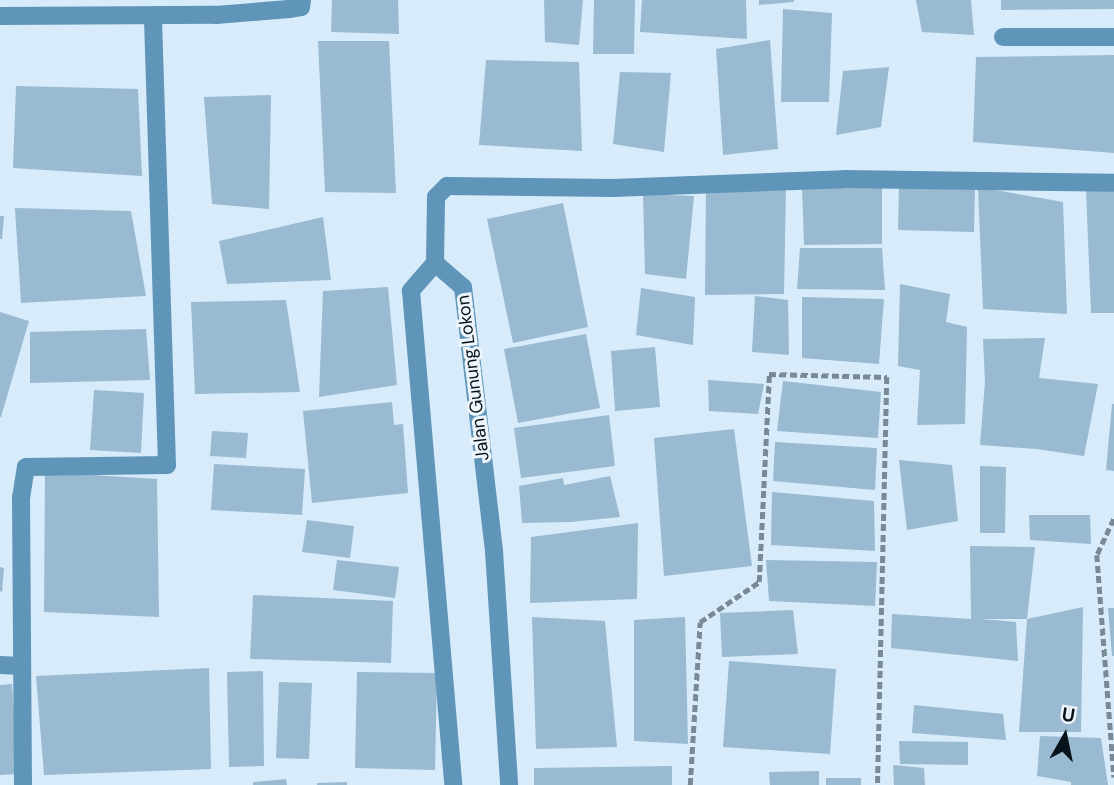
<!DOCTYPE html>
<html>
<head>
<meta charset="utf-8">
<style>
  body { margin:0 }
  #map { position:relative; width:1114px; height:785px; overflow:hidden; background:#d7ebfa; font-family:"DM Sans",sans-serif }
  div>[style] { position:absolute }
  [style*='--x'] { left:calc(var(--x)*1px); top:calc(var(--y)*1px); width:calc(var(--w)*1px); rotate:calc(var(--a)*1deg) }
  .building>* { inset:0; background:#99bad1 }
  .path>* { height:4.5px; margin-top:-2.25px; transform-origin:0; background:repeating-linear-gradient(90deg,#798a95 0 7px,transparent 0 10.5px) }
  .minor>* { height:18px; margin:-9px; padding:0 9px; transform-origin:9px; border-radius:9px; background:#5f95b8 }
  span { translate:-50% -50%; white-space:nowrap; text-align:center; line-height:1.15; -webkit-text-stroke:6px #eff6fb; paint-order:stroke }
  .street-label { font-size:18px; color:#08141c }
  .north { position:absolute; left:1030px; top:701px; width:70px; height:70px; -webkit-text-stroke:5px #eff6fb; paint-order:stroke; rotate:9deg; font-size:19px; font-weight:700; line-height:28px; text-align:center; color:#08141c }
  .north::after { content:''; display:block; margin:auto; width:24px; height:32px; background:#08141c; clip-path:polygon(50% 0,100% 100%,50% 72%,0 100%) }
</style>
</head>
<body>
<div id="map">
  <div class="building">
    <i style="clip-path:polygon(332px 0,398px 0,399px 34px,331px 32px)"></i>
    <i style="clip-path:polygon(544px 0,583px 0,579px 45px,545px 42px)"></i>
    <i style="clip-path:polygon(594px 0,635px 0,634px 54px,593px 54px)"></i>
    <i style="clip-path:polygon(642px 0,746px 0,747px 39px,640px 32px)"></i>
    <i style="clip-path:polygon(759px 0,794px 0,794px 2px,759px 5px)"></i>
    <i style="clip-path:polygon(916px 0,971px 0,974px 35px,922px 32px)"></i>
    <i style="clip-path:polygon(1001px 0,1114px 0,1114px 9px,1001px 10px)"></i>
    <i style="clip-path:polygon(783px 9px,832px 13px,829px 102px,781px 102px)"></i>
    <i style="clip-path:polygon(770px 40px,778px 149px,723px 155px,716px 49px)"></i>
    <i style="clip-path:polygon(318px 41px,389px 41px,396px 193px,325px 192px)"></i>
    <i style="clip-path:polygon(1114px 55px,1114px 153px,973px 142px,976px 57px)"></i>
    <i style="clip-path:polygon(486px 60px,579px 62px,582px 151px,479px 145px)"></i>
    <i style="clip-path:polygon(889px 67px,881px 127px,836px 135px,843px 71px)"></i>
    <i style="clip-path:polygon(620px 72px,671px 73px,664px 152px,613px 144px)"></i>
    <i style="clip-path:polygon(16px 86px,138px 89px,142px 176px,13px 168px)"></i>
    <i style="clip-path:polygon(271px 95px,269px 209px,212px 204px,204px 97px)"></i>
    <i style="clip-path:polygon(882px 180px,882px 244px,804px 245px,802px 188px)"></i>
    <i style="clip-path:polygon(899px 184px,975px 186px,974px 232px,898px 230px)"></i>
    <i style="clip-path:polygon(786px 187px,784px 294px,705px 295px,706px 191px)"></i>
    <i style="clip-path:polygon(978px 187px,1063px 202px,1067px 314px,983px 309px)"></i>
    <i style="clip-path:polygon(1114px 187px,1114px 313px,1091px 313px,1086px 190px)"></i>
    <i style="clip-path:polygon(643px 194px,694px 196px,686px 279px,645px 274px)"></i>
    <i style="clip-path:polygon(563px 203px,588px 327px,513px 343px,487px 219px)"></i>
    <i style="clip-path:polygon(15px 208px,131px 211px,146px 296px,21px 303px)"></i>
    <i style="clip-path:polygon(0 216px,4px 216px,2px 239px,0 239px)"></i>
    <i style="clip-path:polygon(323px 217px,331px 280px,227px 284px,219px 241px)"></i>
    <i style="clip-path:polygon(800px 248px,882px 248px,885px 290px,797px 289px)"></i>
    <i style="clip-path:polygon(900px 284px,950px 294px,946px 322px,967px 327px,965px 424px,917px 425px,920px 370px,898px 366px)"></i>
    <i style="clip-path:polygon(388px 287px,397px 385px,319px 397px,323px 291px)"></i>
    <i style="clip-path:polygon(641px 288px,695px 297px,693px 345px,636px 335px)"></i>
    <i style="clip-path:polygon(755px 296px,788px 300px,789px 355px,752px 352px)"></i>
    <i style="clip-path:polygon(802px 297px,884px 299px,879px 364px,802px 358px)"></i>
    <i style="clip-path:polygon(286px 300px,300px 392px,195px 394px,191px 302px)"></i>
    <i style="clip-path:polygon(0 312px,29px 321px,1px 417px,0 417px)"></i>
    <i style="clip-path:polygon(146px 329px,150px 380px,30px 383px,30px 332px)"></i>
    <i style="clip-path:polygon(586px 334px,600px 408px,518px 423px,504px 349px)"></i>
    <i style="clip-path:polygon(1045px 338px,1039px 378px,1098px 384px,1084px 456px,1036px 449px,980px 445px,985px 382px,983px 339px)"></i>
    <i style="clip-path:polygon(655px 347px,660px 407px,615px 411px,611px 351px)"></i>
    <i style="clip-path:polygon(708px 380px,764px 384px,758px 414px,709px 411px)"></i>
    <i style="clip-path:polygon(783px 381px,881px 392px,878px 438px,777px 431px)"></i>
    <i style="clip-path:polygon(94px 390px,144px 393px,141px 453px,90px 450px)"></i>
    <i style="clip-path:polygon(392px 402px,394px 425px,403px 424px,408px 493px,312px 503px,303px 411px)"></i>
    <i style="clip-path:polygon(1112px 404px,1114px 404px,1114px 471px,1106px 470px)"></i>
    <i style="clip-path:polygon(609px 415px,615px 466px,521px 478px,514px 428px)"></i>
    <i style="clip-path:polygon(734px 429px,752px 566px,664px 576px,654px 438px)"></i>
    <i style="clip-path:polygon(212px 431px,248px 433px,246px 458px,210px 456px)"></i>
    <i style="clip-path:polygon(775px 442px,877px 448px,875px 490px,773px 481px)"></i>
    <i style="clip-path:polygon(899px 460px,952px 465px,958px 521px,907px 530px)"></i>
    <i style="clip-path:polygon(214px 464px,305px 469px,302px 515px,211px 510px)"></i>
    <i style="clip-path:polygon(980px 466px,1006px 467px,1005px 533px,980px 533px)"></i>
    <i style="clip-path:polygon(45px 472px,157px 479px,159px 617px,44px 612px)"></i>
    <i style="clip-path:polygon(610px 476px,620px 517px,571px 522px,522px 523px,519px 486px,563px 478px,564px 485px)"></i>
    <i style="clip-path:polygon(772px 492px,874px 501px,875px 551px,771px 545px)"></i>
    <i style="clip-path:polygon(1029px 515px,1090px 515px,1091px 544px,1030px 540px)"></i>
    <i style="clip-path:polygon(307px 520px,354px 526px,350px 558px,302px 552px)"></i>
    <i style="clip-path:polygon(638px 523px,637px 599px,530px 603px,531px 537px)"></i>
    <i style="clip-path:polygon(970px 546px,1035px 547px,1027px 619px,981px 619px,1016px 622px,1018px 661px,891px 648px,892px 614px,971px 619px)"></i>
    <i style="clip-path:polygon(337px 560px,399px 567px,395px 598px,333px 590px)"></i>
    <i style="clip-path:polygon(766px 560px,877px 562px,875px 606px,769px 601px)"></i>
    <i style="clip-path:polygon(0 567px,4px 568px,2px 592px,0 591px)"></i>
    <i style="clip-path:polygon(253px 595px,393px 601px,391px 663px,250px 659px)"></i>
    <i style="clip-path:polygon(1083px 607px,1081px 732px,1019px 732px,1027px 619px)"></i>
    <i style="clip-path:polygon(1108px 608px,1114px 608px,1114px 656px,1112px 656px)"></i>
    <i style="clip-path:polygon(793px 610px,798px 654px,722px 657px,720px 613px)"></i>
    <i style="clip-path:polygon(532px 617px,605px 621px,617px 747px,536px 749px)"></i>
    <i style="clip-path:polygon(685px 617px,688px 744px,634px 741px,634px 620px)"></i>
    <i style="clip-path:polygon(729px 661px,836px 669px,830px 754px,723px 747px)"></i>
    <i style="clip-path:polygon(209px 668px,211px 769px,44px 775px,36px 676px)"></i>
    <i style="clip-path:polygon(263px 671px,264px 766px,229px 767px,227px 672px)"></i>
    <i style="clip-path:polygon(357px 672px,437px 673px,435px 770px,355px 768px)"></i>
    <i style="clip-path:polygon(279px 682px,312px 683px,309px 759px,276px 758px)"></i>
    <i style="clip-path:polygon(12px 684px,18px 774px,0 775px,0 685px)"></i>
    <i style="clip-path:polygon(914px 705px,1003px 714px,1006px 740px,912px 733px)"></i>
    <i style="clip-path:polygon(1040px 736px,1101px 738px,1108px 785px,1071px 785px,1071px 782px,1037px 776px)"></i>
    <i style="clip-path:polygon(899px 741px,968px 742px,968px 765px,900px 764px)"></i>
    <i style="clip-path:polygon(893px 765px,924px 768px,925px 785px,894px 785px)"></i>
    <i style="clip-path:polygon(672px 766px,672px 785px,534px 785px,534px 768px)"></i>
    <i style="clip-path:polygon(819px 771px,819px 785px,770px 785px,769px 772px)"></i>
    <i style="clip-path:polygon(826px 778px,861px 778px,861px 785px,826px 785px)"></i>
    <i style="clip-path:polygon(286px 779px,287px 785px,253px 785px,253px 782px)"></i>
    <i style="clip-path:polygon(347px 782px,347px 785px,317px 785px,317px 783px)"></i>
  </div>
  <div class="path">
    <i style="--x:1114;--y:519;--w:40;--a:115"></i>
    <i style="--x:1097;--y:555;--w:223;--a:85.6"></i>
    <i style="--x:690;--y:785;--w:163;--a:-86.5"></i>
    <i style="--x:700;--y:622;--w:71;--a:-34.1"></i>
    <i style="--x:759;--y:582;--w:208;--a:-87.2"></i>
    <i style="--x:769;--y:374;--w:118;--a:1.5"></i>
    <i style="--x:887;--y:377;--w:408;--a:91.3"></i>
  </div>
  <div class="minor">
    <i style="--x:0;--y:16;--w:216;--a:-0.3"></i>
    <i style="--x:216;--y:15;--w:73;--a:-4.7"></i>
    <i style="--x:289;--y:9;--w:12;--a:-9"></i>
    <i style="--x:301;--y:7;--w:7;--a:-82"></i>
    <i style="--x:1003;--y:37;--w:111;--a:0"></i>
    <i style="--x:435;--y:263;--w:66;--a:-89.1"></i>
    <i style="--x:436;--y:197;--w:16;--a:-45"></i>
    <i style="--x:447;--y:186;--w:166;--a:0.7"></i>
    <i style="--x:613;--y:188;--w:231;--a:-2.2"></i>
    <i style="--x:844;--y:179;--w:270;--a:0.8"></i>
    <i style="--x:435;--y:263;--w:37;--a:41"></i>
    <i style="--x:463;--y:287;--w:266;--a:83.3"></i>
    <i style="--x:494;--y:551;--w:234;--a:86.3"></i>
    <i style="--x:435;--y:263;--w:37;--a:131"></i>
    <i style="--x:411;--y:291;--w:496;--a:85.1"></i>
    <i style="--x:0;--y:665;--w:21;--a:3"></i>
    <i style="--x:23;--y:785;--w:287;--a:-90.4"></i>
    <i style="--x:21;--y:498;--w:31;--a:-81"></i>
    <i style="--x:26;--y:467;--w:141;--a:-0.8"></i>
    <i style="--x:167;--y:465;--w:448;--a:-91.8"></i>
  </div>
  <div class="street-label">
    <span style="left:473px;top:378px;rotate:-97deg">Jalan Gunung Lokon</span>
  </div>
  <div class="north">U</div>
</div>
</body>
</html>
